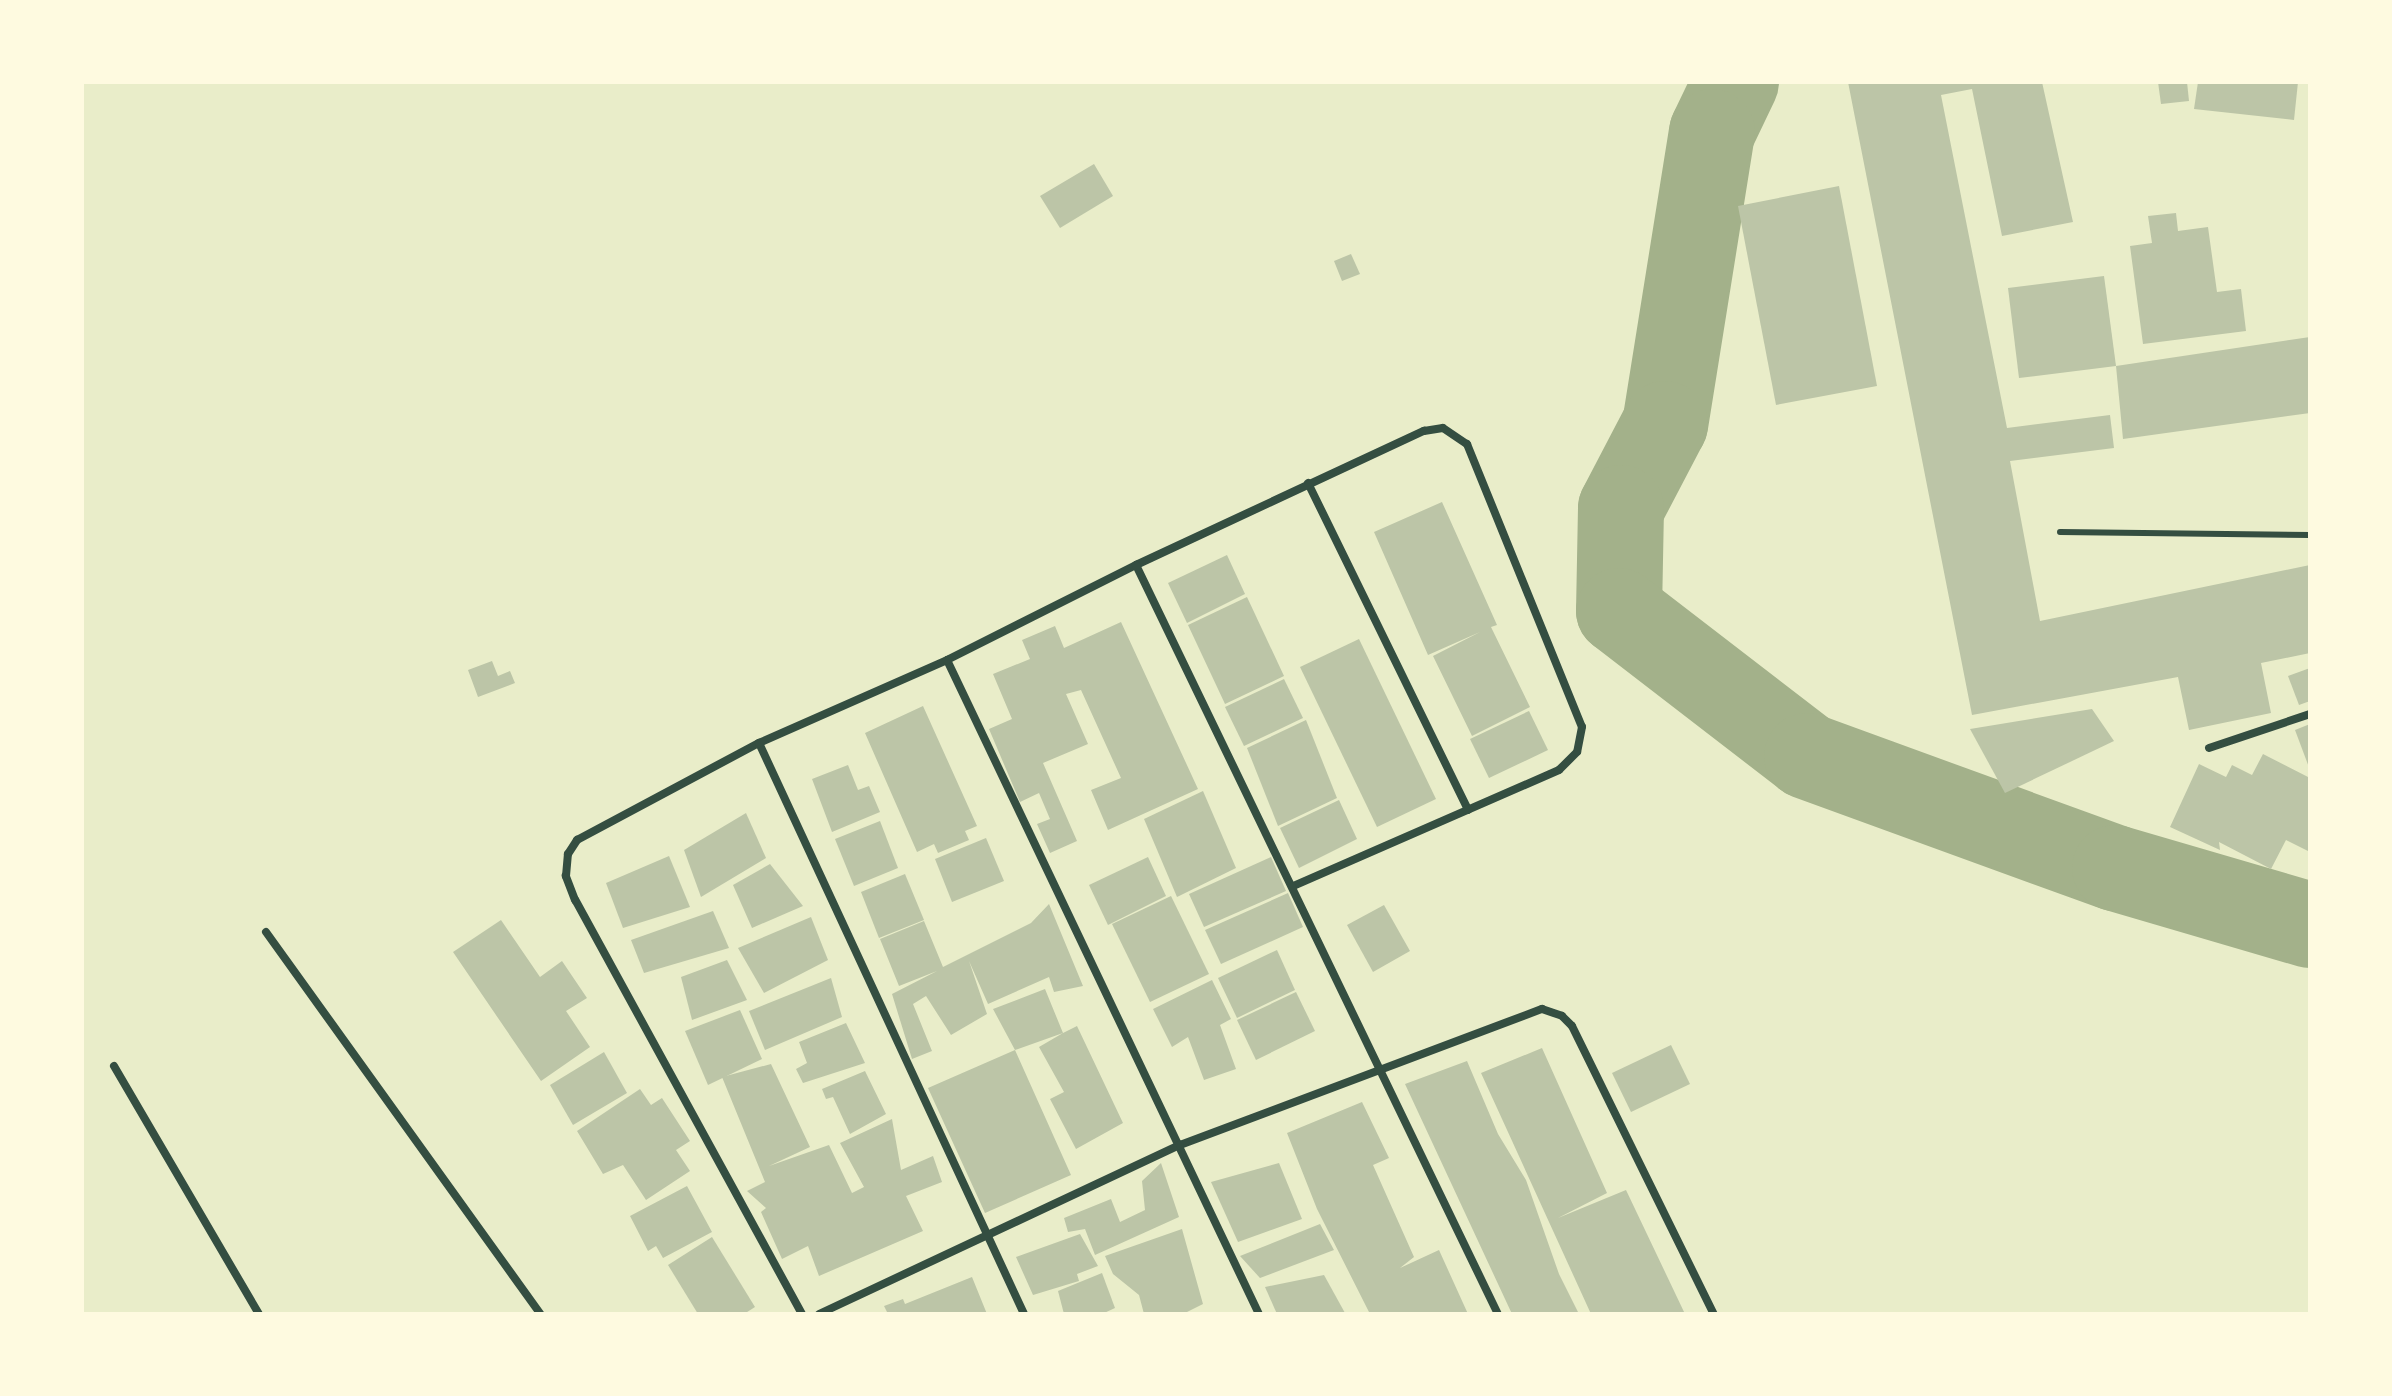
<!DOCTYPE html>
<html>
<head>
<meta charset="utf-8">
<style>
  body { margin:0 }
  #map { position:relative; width:2392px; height:1396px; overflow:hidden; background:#e9edc9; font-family:Merriweather,serif }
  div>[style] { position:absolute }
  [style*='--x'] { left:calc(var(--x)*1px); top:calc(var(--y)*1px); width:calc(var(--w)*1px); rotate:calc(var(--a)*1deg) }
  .river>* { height:86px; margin:-43px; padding:0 43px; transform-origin:43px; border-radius:43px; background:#a3b18a }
  .building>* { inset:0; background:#bcc5a7 }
  .service>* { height:6px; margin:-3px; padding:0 3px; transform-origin:3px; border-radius:3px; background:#344e41 }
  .minor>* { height:8px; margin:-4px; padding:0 4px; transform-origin:4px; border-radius:4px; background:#344e41 }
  span { translate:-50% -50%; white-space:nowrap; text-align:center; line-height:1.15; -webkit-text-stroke:7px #fefae0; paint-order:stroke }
  .frame { position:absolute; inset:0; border:84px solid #fefae0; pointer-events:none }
</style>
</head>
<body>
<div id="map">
  <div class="river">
    <i style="--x:1736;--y:82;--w:55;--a:115.6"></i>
    <i style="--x:1712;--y:132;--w:296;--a:99.1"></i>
    <i style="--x:1665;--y:424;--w:95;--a:117.6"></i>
    <i style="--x:1621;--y:508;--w:103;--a:91.1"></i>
    <i style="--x:1619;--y:611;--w:237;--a:37.6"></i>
    <i style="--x:1807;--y:756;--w:328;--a:20"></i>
    <i style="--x:2115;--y:868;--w:203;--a:16.3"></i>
  </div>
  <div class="building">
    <i style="clip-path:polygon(1848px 82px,2042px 82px,2073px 222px,2002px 236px,1972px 89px,1941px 95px,2007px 428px,2110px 415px,2114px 448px,2010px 461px,2040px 621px,2310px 565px,2310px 653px,2261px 663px,2271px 713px,2189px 730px,2178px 677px,1972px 715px)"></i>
    <i style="clip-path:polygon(2158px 82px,2187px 82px,2189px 101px,2161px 104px)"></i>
    <i style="clip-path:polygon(2198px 82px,2298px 82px,2294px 120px,2194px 109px)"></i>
    <i style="clip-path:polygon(1094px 164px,1113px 196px,1060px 228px,1040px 196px)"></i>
    <i style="clip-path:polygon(1839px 186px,1877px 386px,1776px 405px,1738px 206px)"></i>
    <i style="clip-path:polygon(2176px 213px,2178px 231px,2208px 227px,2217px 292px,2241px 289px,2246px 331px,2143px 344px,2130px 246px,2152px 243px,2148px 216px)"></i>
    <i style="clip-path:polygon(1351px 254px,1360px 274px,1342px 281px,1334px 261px)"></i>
    <i style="clip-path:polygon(2104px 276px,2116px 366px,2019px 378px,2008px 288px)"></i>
    <i style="clip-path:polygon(2310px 337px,2310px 413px,2123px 439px,2116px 366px)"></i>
    <i style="clip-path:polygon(1442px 502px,1497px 625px,1491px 627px,1530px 707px,1472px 736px,1433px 656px,1480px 632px,1428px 655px,1374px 532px)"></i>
    <i style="clip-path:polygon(1227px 555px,1245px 594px,1187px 623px,1168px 583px)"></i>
    <i style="clip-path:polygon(1247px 597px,1284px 676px,1225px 704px,1188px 625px)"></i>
    <i style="clip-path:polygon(1121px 622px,1198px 789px,1108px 830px,1091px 790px,1121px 778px,1081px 690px,1066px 694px,1088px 744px,1043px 763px,1077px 841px,1050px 853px,1037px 824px,1050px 819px,1039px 793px,1020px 802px,989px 729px,1012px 719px,993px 674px,1030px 659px,1022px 640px,1055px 626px,1064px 648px)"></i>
    <i style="clip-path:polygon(1359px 639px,1436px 799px,1377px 827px,1300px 667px)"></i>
    <i style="clip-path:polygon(492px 661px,498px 676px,510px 671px,515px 683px,478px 697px,468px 670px)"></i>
    <i style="clip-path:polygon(2310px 668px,2310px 701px,2299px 705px,2288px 676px)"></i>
    <i style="clip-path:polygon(1284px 679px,1303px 718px,1244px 746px,1225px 707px)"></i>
    <i style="clip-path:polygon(923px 706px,977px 826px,965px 831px,969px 840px,938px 853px,934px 844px,917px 852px,865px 733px)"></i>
    <i style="clip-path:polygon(2092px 709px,2114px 741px,2005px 793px,1970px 729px)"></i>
    <i style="clip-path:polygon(1529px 711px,1548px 750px,1489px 778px,1470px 739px)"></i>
    <i style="clip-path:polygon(1306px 720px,1337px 798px,1278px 826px,1247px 748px)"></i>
    <i style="clip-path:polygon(2310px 724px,2310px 770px,2295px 730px)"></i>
    <i style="clip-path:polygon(2263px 754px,2310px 778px,2310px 852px,2286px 840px,2271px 869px,2219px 842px,2220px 850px,2170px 827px,2199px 764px,2226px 777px,2232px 765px,2252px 775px)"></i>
    <i style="clip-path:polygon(848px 765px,858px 790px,869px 786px,880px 812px,832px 832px,812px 779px)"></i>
    <i style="clip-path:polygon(1203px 791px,1236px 868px,1177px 897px,1144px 819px)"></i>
    <i style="clip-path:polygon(1339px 800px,1357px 839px,1299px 868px,1280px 828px)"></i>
    <i style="clip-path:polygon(746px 813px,766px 858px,701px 897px,684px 850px)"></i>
    <i style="clip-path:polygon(880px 821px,898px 868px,854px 886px,835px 839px)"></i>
    <i style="clip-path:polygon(986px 838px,1004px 881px,952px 902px,935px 859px)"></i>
    <i style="clip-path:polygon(669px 856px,690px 907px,623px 928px,606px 883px)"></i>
    <i style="clip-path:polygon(1148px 857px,1166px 896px,1108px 925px,1089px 885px)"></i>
    <i style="clip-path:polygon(1271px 857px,1286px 891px,1204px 927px,1189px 894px)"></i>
    <i style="clip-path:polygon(770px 864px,803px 906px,752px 928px,733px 885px)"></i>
    <i style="clip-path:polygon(905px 874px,924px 920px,879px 938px,861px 892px)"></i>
    <i style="clip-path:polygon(1288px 893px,1303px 927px,1221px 964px,1205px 930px)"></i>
    <i style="clip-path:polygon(1171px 896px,1209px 974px,1150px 1002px,1112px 924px)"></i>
    <i style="clip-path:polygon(1049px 904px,1083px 986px,1054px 992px,1049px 977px,988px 1004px,969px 961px,987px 1014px,951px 1035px,926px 996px,913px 1004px,932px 1051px,912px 1059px,892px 994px,937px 971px,899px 986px,880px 939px,924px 921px,943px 967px,1031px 923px)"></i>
    <i style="clip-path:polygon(1384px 905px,1410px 951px,1373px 972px,1347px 925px)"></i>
    <i style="clip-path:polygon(713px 911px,729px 948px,644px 973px,631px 940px)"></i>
    <i style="clip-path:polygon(811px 917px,828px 960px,764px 993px,738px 948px)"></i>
    <i style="clip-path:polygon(501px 920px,540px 977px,562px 961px,587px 998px,566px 1011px,590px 1047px,541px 1081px,453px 952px)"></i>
    <i style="clip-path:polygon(1277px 950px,1295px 990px,1237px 1018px,1218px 978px)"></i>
    <i style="clip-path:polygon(727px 960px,747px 1000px,692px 1020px,681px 977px)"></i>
    <i style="clip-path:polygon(831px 978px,842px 1017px,765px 1050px,749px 1011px)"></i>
    <i style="clip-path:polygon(1212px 980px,1231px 1019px,1220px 1025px,1236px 1069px,1204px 1080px,1188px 1037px,1172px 1047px,1153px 1009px)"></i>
    <i style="clip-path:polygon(1045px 989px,1063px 1033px,1077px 1026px,1123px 1123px,1076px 1149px,1050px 1099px,1064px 1092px,1039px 1047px,1063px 1033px,1015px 1050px,1071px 1175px,985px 1213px,928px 1088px,1015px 1050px,993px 1009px)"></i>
    <i style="clip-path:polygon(1296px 992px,1315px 1031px,1256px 1060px,1237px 1020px)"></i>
    <i style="clip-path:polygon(740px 1010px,762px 1059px,708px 1085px,685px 1031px)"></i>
    <i style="clip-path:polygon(846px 1023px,865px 1063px,803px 1083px,796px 1069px,807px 1063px,799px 1042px)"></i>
    <i style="clip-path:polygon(1671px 1045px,1690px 1084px,1631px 1112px,1612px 1073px)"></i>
    <i style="clip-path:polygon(1542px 1048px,1607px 1193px,1558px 1218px,1626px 1190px,1685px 1314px,1591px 1314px,1481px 1073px)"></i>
    <i style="clip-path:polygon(604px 1052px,627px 1093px,573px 1125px,550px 1085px)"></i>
    <i style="clip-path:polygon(1467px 1061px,1498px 1134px,1526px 1180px,1559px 1274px,1579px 1314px,1512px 1314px,1405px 1084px)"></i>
    <i style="clip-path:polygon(771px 1064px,810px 1147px,769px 1166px,829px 1145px,852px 1193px,864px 1187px,840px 1143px,892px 1119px,901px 1170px,933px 1156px,942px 1182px,906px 1196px,923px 1231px,819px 1276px,808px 1246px,782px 1259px,761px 1212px,766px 1208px,747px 1191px,765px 1182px,722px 1077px)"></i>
    <i style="clip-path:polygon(865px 1071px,886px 1114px,850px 1134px,833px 1097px,826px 1099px,822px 1089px)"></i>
    <i style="clip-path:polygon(640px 1089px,651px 1105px,662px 1098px,690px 1141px,676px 1150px,690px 1171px,646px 1200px,623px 1165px,603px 1174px,577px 1131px)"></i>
    <i style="clip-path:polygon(1362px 1102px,1389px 1158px,1373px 1165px,1414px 1257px,1400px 1268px,1439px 1250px,1468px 1314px,1370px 1314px,1317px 1209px,1287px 1133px)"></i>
    <i style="clip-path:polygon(1161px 1163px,1179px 1217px,1095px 1255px,1085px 1229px,1068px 1232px,1064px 1218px,1111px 1199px,1120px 1222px,1145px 1210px,1142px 1181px)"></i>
    <i style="clip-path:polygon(1279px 1163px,1302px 1219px,1238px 1242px,1211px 1182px)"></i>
    <i style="clip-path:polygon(687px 1186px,712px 1232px,663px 1258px,656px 1246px,648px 1251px,630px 1216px)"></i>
    <i style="clip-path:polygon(1320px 1224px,1334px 1250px,1260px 1278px,1240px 1256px)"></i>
    <i style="clip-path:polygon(1182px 1229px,1203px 1304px,1183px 1314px,1144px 1314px,1139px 1295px,1113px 1274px,1105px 1256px)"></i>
    <i style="clip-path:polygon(1080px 1234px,1098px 1266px,1077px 1274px,1079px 1281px,1033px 1295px,1016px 1257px)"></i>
    <i style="clip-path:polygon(712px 1237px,755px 1307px,744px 1314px,698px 1314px,668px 1265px)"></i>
    <i style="clip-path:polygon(1102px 1273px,1115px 1308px,1102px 1314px,1064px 1314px,1058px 1291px)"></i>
    <i style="clip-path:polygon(1324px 1275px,1345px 1313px,1277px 1314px,1265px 1287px)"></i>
    <i style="clip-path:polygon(972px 1277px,987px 1314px,888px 1314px,884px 1306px,903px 1299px,905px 1304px)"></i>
  </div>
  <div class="service">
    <i style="--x:2060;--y:532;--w:250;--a:0.7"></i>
  </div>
  <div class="minor">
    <i style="--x:1308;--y:483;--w:364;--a:63.9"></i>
    <i style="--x:1136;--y:565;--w:318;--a:-25"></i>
    <i style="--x:1424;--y:431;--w:19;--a:-9"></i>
    <i style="--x:1443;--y:428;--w:29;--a:34"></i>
    <i style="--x:1467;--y:444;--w:305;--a:67.9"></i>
    <i style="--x:1582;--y:727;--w:25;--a:101"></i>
    <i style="--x:1577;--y:752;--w:25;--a:135"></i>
    <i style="--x:1559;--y:770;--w:289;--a:156.4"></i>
    <i style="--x:947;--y:660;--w:725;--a:64.5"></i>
    <i style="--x:759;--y:743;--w:629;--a:65.1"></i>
    <i style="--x:2209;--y:748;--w:107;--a:-18.6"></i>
    <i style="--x:266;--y:932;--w:471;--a:54.3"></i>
    <i style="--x:114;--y:1066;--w:287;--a:59.7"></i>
    <i style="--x:802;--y:1314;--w:472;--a:-118.7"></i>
    <i style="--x:575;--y:900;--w:26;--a:-111"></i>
    <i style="--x:566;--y:876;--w:22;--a:-85"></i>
    <i style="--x:568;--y:854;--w:17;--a:-57"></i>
    <i style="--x:577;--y:840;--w:206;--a:-28.1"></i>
    <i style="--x:759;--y:743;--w:206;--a:-23.8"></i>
    <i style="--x:947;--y:660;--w:212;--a:-26.7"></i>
    <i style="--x:1136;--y:565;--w:832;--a:64.21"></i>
    <i style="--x:819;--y:1314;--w:399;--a:-25.1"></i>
    <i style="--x:1180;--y:1145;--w:387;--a:-20.6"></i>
    <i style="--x:1542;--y:1009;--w:21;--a:19"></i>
    <i style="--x:1562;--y:1016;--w:14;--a:45"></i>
    <i style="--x:1572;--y:1026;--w:321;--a:63.8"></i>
  </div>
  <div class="frame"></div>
</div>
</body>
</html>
